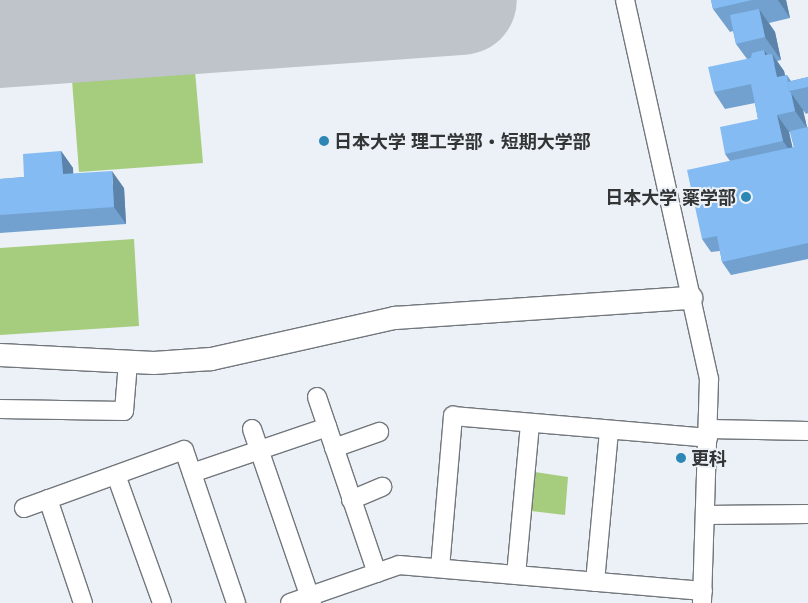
<!DOCTYPE html>
<html>
<head>
<meta charset="utf-8">
<style>
  body { margin:0 }
  #map { position:relative; width:808px; height:603px; overflow:hidden; background:#ebf1f7; font-family:"PT Serif","Noto Sans JP",serif }
  div>[style] { position:absolute }
  [style*='--x'] { left:calc(var(--x)*1px); top:calc(var(--y)*1px); width:calc(var(--w)*1px); rotate:calc(var(--a)*1deg) }
  .green>* { inset:0; background:#a6cc7d }
  .runway>* { height:110px; margin:-55px; padding:0 55px; transform-origin:55px; border-radius:55px; background:#bfc4ca }
  .roads { filter:drop-shadow(1px 0 #72777c) drop-shadow(-1px 0 #72777c) drop-shadow(0 1px #72777c) drop-shadow(0 -1px #72777c) }
  .minor>* { height:18px; margin:-9px; padding:0 9px; transform-origin:9px; border-radius:9px; background:#fff }
  .tertiary>* { height:22px; margin:-11px; padding:0 11px; transform-origin:11px; border-radius:11px; background:#fff }
  .wall>* { inset:0; background:#72a1d0 }
  .shaded-wall>* { inset:0; background:#5c83a9 }
  .building>* { inset:0; background:#84bbf2 }
  .dots>* { width:14px; height:14px; translate:-50% -50%; box-sizing:border-box; border:2px solid #ebf1f7; border-radius:50% }
  span { translate:-50% -50%; white-space:nowrap; text-align:center; line-height:1.15; -webkit-text-stroke:4px #ebf1f7; paint-order:stroke }
  .poi-label { font-size:18px; color:#323436; font-weight:700 }
  .left { translate:0 -50%; text-align:left }
  .right { translate:-100% -50%; text-align:right }
</style>
</head>
<body>
<div id="map">
  <div class="green">
    <i style="clip-path:polygon(195px 71px,203px 163px,79px 172px,72px 80px)"></i>
    <i style="clip-path:polygon(134px 239px,139px 326px,0 335px,0 248px)"></i>
    <i style="clip-path:polygon(535px 472px,568px 477px,565px 515px,531px 511px)"></i>
  </div>
  <div class="runway">
    <i style="--x:0;--y:33;--w:463;--a:-4.1"></i>
  </div>
  <div class="roads">
    <div class="minor">
      <i style="--x:625;--y:0;--w:388;--a:77.5"></i>
      <i style="--x:709;--y:379;--w:224;--a:91.8"></i>
      <i style="--x:317;--y:397;--w:186;--a:71.2"></i>
      <i style="--x:0;--y:409;--w:124;--a:0.9"></i>
      <i style="--x:124;--y:411;--w:49;--a:-85.3"></i>
      <i style="--x:252;--y:429;--w:184;--a:71"></i>
      <i style="--x:708;--y:429;--w:100;--a:1.1"></i>
      <i style="--x:334;--y:448;--w:48;--a:-19.6"></i>
      <i style="--x:192;--y:473;--w:143;--a:-18.8"></i>
      <i style="--x:116;--y:475;--w:136;--a:70.2"></i>
      <i style="--x:48;--y:499;--w:110;--a:71.4"></i>
      <i style="--x:351;--y:500;--w:34;--a:-23"></i>
      <i style="--x:24;--y:508;--w:170;--a:-19.9"></i>
      <i style="--x:184;--y:450;--w:162;--a:71.2"></i>
      <i style="--x:705;--y:515;--w:103;--a:-0.6"></i>
      <i style="--x:440;--y:568;--w:153;--a:-85.1"></i>
      <i style="--x:453;--y:416;--w:256;--a:4.9"></i>
      <i style="--x:516;--y:575;--w:152;--a:-84.7"></i>
      <i style="--x:595;--y:582;--w:152;--a:-84.7"></i>
      <i style="--x:290;--y:603;--w:115;--a:-19.2"></i>
      <i style="--x:399;--y:565;--w:305;--a:4.9"></i>
    </div>
    <div class="tertiary">
      <i style="--x:0;--y:355;--w:154;--a:3"></i>
      <i style="--x:154;--y:363;--w:57;--a:-4"></i>
      <i style="--x:211;--y:359;--w:189;--a:-12.6"></i>
      <i style="--x:395;--y:318;--w:297;--a:-3.9"></i>
    </div>
  </div>
  <div class="wall">
    <i style="clip-path:polygon(evenodd,711px 0,786px 0,790px 18px,769px 23px,775px 32px,781px 60px,777px 61px,784px 71px,785px 75px,787px 75px,791px 81px,808px 77px,808px 113px,806px 114px,803px 110px,807px 127px,808px 127px,808px 259px,731px 275px,722px 262px,720px 251px,711px 252px,702px 239px,730px 161px,725px 154px,758px 119px,755px 103px,725px 109px,714px 92px,747px 59px,736px 44px,733px 31px,730px 32px,713px 9px,711px 0,789px 132px,790px 132px,794px 147px,792px 148px,789px 132px)"></i>
    <i style="clip-path:polygon(61px 151px,73px 168px,73px 174px,124px 188px,126px 224px,0 233px,0 179px,24px 177px)"></i>
  </div>
  <div class="shaded-wall">
    <i style="clip-path:polygon(778px 0,786px 0,790px 18px)"></i>
    <i style="clip-path:polygon(759px 9px,775px 32px,781px 60px,765px 37px)"></i>
    <i style="clip-path:polygon(764px 50px,775px 65px,772px 54px,784px 71px,789px 94px,777px 77px,765px 55px)"></i>
    <i style="clip-path:polygon(791px 93px,803px 110px,807px 128px,795px 111px)"></i>
    <i style="clip-path:polygon(777px 115px,789px 132px,795px 158px,783px 141px)"></i>
    <i style="clip-path:polygon(61px 151px,73px 168px,74px 191px,63px 174px)"></i>
    <i style="clip-path:polygon(112px 171px,124px 188px,126px 224px,114px 207px)"></i>
  </div>
  <div class="building">
    <i style="clip-path:polygon(711px 0,752px 0,713px 9px)"></i>
    <i style="clip-path:polygon(759px 9px,765px 37px,736px 44px,730px 15px)"></i>
    <i style="clip-path:polygon(764px 50px,765px 55px,772px 54px,777px 77px,787px 75px,789px 91px,791px 93px,795px 111px,777px 115px,783px 141px,725px 154px,720px 127px,758px 119px,751px 84px,714px 92px,708px 67px,751px 58px,752px 53px)"></i>
    <i style="clip-path:polygon(808px 77px,808px 87px,789px 91px,788px 82px)"></i>
    <i style="clip-path:polygon(808px 127px,808px 243px,722px 262px,717px 236px,702px 239px,687px 170px,794px 147px,790px 131px)"></i>
    <i style="clip-path:polygon(61px 151px,63px 174px,112px 171px,114px 207px,0 215px,0 179px,24px 177px,23px 154px)"></i>
  </div>
  <div class="dots">
    <i style="left:324px;top:141px;background:#2c87b4"></i>
    <i style="left:746px;top:197px;background:#2c87b4"></i>
    <i style="left:681px;top:458px;background:#2c87b4"></i>
  </div>
  <div class="poi-label">
    <span class="left" style="left:334px;top:141px">日本大学 理工学部・短期大学部</span>
    <span class="right" style="left:736px;top:197px">日本大学 薬学部</span>
    <span class="left" style="left:691px;top:458px">更科</span>
  </div>
</div>
</body>
</html>
